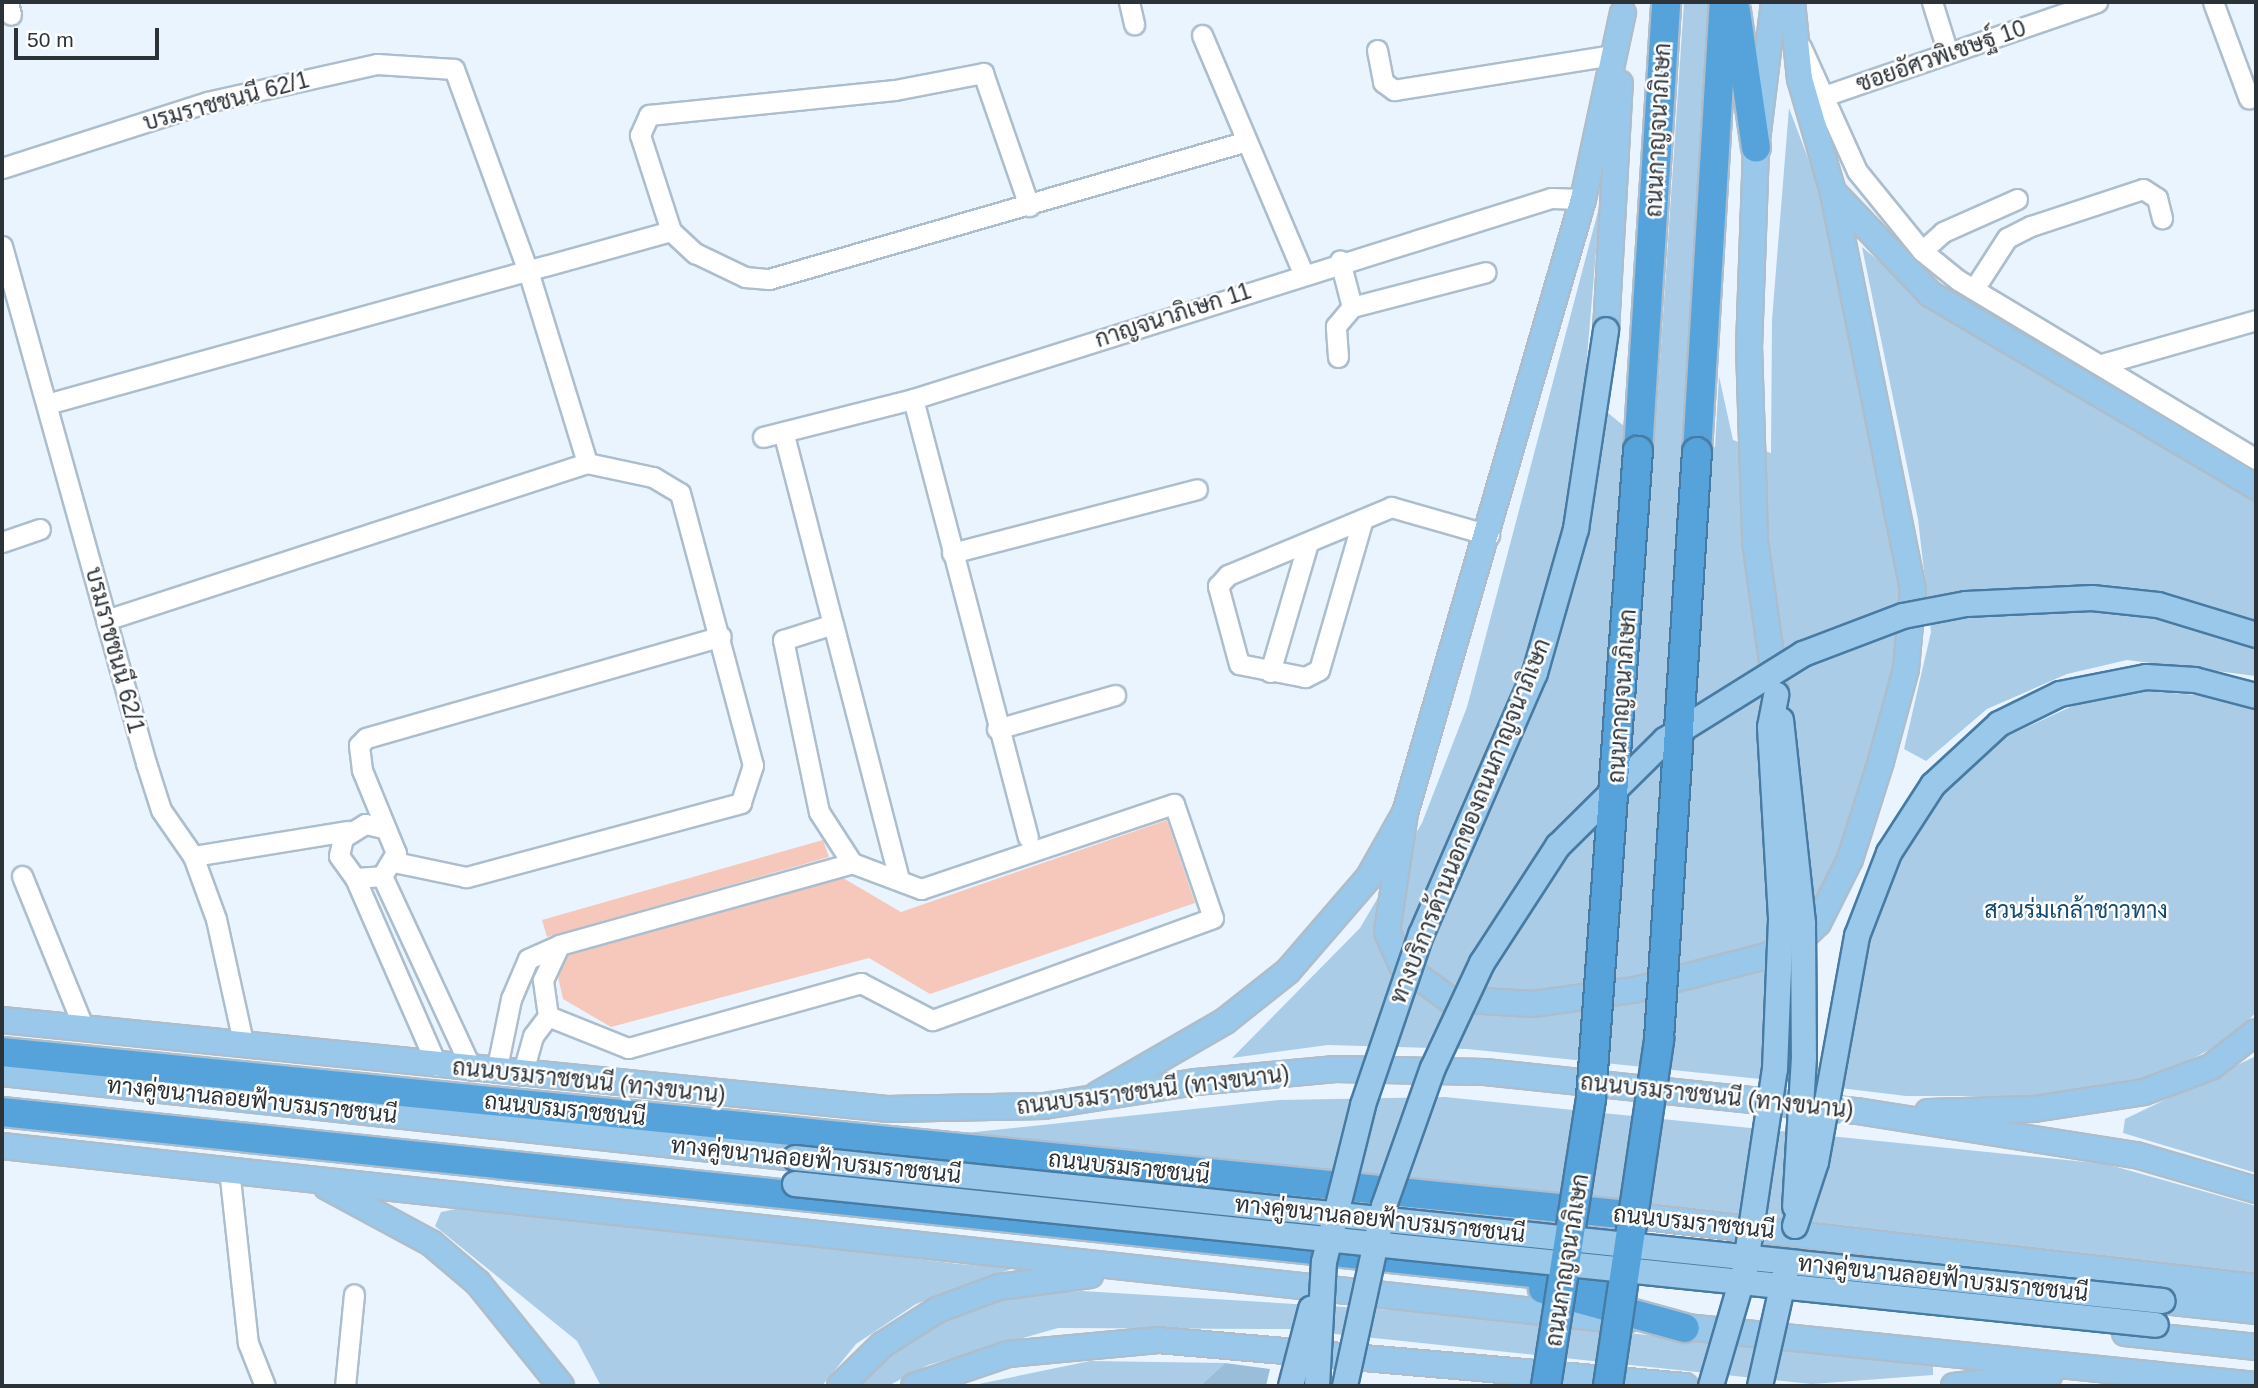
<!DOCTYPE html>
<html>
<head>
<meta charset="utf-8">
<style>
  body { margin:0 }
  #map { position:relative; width:2258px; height:1388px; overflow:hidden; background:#e9f4fe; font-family:Helvetica,Sarabun,sans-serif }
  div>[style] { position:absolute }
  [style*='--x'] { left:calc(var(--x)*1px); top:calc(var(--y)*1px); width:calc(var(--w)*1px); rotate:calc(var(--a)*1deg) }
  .green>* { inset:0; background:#abcce6 }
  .forest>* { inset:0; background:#9abeda }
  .building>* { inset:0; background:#f6c8bc }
  .roads { filter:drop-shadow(2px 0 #acbecd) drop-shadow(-2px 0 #acbecd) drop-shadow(0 2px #acbecd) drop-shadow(0 -2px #acbecd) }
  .minor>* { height:19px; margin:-9.5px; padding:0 9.5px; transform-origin:9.5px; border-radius:9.5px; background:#fff }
  .major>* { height:24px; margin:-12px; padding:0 12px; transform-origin:12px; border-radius:12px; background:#9ac8ea }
  .highway>* { height:28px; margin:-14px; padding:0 14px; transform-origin:14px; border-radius:14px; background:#56a3dc }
  .bridges { filter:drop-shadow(2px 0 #477ba3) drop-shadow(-2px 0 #477ba3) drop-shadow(0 2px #477ba3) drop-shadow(0 -2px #477ba3) }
  .major-bridge>* { height:24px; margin:-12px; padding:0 12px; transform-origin:12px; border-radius:12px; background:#9ac8ea }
  .highway-bridge>* { height:28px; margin:-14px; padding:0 14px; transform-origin:14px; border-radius:14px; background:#56a3dc }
  span { translate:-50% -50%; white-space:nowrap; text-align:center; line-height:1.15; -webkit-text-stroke:5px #fff; paint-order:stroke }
  .street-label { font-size:23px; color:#2b3238 }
  .park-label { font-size:23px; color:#114b71 }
  .frame { position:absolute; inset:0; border:4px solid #2b3238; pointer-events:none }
  .scale { position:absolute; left:14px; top:28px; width:145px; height:32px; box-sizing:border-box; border:4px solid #2b3238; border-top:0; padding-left:9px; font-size:21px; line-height:24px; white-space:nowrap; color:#2b3238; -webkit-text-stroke:5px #fff; paint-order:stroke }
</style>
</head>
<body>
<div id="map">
  <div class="green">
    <i style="clip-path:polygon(1684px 2px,1713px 2px,1684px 450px,1715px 447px,1719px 376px,1733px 440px,1771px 453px,1772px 320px,1789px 108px,1823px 198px,1906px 584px,1906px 637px,1826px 891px,1789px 1082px,1467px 1049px,1328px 1045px,1232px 1058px,1360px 928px,1422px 823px,1467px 707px,1600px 204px,1584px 393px,1654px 451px)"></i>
    <i style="clip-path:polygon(1862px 247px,1904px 282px,2256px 501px,2256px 676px,2127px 660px,2067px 674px,1987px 709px,1926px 761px,1904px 749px,1931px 632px,1918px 519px)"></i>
    <i style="clip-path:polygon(2145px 691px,2211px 696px,2256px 709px,2256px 1012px,2235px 1036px,2166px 1073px,2119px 1086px,2031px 1096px,1906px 1096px,1815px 1085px,1888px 870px,1941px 790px,1986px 746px,2098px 694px)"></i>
    <i style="clip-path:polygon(2256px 1056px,2256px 1173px,2123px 1133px,2125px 1119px)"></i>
    <i style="clip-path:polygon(1445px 1097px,2106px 1164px,2256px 1206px,2256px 1278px,918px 1138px,1279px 1100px)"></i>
    <i style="clip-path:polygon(476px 1205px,959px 1264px,1014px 1268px,916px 1304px,856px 1344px,822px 1386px,601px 1386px,577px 1341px,435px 1226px,441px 1212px)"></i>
    <i style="clip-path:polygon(1082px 1291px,1411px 1311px,1933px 1364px,1933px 1375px,1812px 1384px,1288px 1329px,1058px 1328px,928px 1365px,888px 1386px,853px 1386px,924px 1325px,1005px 1295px)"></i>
    <i style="clip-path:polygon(1090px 1361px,1225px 1363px,1200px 1386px,969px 1386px)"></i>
  </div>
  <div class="forest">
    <i style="clip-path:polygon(1225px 1363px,1270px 1369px,1266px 1386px,1200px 1386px)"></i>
  </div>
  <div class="building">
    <i style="clip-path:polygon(1167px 820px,1195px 903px,930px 994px,869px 958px,611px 1027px,563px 999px,558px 977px,568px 955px,843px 878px,901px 912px)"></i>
    <i style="clip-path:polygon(823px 840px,829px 857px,547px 937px,542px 920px)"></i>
  </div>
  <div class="roads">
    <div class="minor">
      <i style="--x:8;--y:2;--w:13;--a:77"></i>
      <i style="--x:1129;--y:2;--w:23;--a:77"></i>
      <i style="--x:1932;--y:2;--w:53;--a:72.6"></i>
      <i style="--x:2213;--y:2;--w:103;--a:69.6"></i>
      <i style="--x:1202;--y:35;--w:259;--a:67"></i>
      <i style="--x:1801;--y:47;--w:136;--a:65.7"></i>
      <i style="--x:1857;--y:171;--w:103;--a:50.9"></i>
      <i style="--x:1922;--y:251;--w:46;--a:38.9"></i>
      <i style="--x:1958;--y:280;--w:348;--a:31"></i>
      <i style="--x:1377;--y:50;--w:33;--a:79"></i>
      <i style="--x:1383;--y:82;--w:14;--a:36"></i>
      <i style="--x:1394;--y:90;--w:222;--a:-9.1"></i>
      <i style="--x:1824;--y:96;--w:289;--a:-19"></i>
      <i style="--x:2;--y:168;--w:215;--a:-17.8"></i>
      <i style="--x:207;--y:102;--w:174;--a:-12.6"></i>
      <i style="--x:377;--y:64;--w:77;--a:3.7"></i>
      <i style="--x:454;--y:69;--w:218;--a:69.9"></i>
      <i style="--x:529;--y:274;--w:198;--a:72.9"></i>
      <i style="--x:671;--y:231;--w:101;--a:-107.9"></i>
      <i style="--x:640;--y:135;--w:22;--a:-66"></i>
      <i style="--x:649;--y:115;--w:247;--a:-5.8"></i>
      <i style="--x:895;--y:90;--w:90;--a:-10.9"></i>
      <i style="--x:983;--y:73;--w:141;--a:70.9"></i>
      <i style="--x:2;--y:246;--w:537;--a:74.44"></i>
      <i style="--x:146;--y:763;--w:49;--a:72.3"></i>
      <i style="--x:161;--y:810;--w:56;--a:55.2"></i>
      <i style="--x:193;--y:856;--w:67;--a:69.9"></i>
      <i style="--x:216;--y:919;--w:130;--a:77.6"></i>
      <i style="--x:1922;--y:251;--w:28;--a:-42"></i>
      <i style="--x:1943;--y:232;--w:81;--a:-24"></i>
      <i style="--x:1974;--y:289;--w:61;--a:-57.1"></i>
      <i style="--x:2007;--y:238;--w:27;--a:-27"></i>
      <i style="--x:2031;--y:226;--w:118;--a:-18.3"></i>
      <i style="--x:2143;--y:189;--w:17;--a:33"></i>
      <i style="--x:2157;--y:198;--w:21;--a:76"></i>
      <i style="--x:1352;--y:307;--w:138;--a:-14.6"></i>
      <i style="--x:1338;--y:357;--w:31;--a:-94"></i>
      <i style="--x:1336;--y:326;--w:25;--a:-50"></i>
      <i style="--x:1352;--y:307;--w:48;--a:-104.6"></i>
      <i style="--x:2102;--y:364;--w:160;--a:-15.9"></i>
      <i style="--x:913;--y:399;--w:453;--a:75.3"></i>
      <i style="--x:47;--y:404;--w:648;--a:-15.5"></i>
      <i style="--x:671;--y:231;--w:33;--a:43"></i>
      <i style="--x:695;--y:253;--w:55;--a:25.6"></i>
      <i style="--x:745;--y:277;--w:24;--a:5"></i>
      <i style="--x:769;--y:279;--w:497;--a:-16.1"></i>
      <i style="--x:784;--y:435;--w:195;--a:75.5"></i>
      <i style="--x:763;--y:437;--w:155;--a:-14.2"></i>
      <i style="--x:913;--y:399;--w:669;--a:-17.49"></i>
      <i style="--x:1551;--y:198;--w:32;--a:2"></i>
      <i style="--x:1362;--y:522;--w:154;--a:106.2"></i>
      <i style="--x:1319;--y:670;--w:16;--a:153"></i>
      <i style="--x:1305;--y:677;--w:67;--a:-168.9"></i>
      <i style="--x:1239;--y:664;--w:81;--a:-105.1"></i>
      <i style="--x:1218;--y:586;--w:15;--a:-48"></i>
      <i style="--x:1228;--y:575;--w:177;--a:-22.6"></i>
      <i style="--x:1391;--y:507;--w:102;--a:15.9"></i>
      <i style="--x:2;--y:542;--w:40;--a:-18.9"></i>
      <i style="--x:952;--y:553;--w:253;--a:-14.6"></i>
      <i style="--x:106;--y:620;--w:506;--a:-18.08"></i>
      <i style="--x:587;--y:463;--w:67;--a:12"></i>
      <i style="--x:653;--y:477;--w:31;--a:31"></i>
      <i style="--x:680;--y:493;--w:282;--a:75"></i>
      <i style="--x:753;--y:765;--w:40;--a:108"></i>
      <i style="--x:741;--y:803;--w:285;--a:164.9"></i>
      <i style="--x:466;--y:877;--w:74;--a:-168.2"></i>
      <i style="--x:1270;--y:672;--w:131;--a:-73.6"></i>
      <i style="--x:997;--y:729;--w:123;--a:-16.1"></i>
      <i style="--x:383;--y:828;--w:18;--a:-167"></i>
      <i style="--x:365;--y:824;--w:26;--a:148"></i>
      <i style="--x:343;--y:838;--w:18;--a:103"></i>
      <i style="--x:339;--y:856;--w:27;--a:54"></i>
      <i style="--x:355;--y:878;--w:27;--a:-4"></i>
      <i style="--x:382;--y:876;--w:27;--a:-59"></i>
      <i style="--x:396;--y:853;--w:90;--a:-112.3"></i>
      <i style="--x:362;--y:770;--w:25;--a:-97"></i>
      <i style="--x:359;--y:745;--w:10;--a:-45"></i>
      <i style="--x:366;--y:738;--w:369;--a:-16"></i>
      <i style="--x:193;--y:856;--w:157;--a:-9.2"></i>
      <i style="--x:852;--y:863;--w:61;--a:-122.9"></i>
      <i style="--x:819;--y:812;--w:176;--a:-101.8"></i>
      <i style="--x:783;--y:640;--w:52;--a:-17.7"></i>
      <i style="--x:833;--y:624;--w:264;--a:75.5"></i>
      <i style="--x:22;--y:876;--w:165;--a:67.9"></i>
      <i style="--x:382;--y:876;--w:214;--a:65.1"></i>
      <i style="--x:355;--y:878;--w:205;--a:66.4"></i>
      <i style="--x:496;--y:1072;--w:75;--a:-78.4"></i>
      <i style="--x:511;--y:999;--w:43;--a:-67"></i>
      <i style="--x:528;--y:959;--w:34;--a:-24"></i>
      <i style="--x:559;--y:945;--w:304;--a:-15.6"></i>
      <i style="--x:852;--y:863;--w:74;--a:20.6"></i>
      <i style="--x:921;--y:889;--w:267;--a:-18.6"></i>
      <i style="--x:1174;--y:804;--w:120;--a:71.1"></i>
      <i style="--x:1213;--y:918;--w:299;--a:160"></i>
      <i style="--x:932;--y:1020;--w:80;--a:-152.5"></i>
      <i style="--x:861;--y:983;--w:242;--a:164.4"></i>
      <i style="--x:628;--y:1048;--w:86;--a:-158.2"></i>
      <i style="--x:522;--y:1075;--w:41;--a:-74.2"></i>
      <i style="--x:533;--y:1036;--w:25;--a:-53"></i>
      <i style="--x:548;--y:1016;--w:36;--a:-98"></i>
      <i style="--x:543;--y:980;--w:38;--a:-65"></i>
      <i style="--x:229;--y:1169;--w:175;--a:83.8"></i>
      <i style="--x:248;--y:1343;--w:46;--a:68.4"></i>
      <i style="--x:345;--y:1386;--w:92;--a:-84.4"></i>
    </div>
    <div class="major">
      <i style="--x:1774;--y:2;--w:147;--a:97"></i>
      <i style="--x:1756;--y:148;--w:198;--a:92"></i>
      <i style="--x:1749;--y:346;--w:195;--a:88.2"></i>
      <i style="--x:1755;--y:541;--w:151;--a:82"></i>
      <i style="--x:1792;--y:2;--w:77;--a:84.1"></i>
      <i style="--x:1800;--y:79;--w:118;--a:73.7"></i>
      <i style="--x:1833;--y:192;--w:141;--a:46.4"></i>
      <i style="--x:1930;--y:294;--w:379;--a:30.6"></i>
      <i style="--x:1606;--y:330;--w:247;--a:-86.8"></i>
      <i style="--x:1405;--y:813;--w:120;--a:98.6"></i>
      <i style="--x:1387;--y:932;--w:36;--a:66"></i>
      <i style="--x:1402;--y:965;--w:58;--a:35.9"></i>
      <i style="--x:1449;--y:999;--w:84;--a:3.4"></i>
      <i style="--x:1533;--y:1004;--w:102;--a:-7.9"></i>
      <i style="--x:1634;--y:990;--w:136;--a:-14.4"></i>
      <i style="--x:1766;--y:956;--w:32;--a:-22"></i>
      <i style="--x:1796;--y:944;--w:30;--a:-44"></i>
      <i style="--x:1818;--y:923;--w:72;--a:-63.4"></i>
      <i style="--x:1850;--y:859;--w:103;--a:-72.4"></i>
      <i style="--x:1881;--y:761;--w:95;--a:-74.8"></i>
      <i style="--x:1906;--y:669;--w:79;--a:-84.9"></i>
      <i style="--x:1913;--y:590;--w:406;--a:-101.4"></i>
      <i style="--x:2;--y:1020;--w:889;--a:5.74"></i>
      <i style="--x:887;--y:1109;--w:157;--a:-1.1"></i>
      <i style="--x:1044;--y:1106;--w:154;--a:-9"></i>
      <i style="--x:1196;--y:1082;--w:140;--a:-5.3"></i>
      <i style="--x:1335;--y:1069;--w:150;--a:1.1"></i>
      <i style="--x:1485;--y:1072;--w:374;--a:6"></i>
      <i style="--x:1857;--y:1111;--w:282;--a:9"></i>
      <i style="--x:2136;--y:1155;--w:125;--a:16.3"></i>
      <i style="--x:2;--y:1073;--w:798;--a:6.12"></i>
      <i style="--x:1097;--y:1095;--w:148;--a:-30"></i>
      <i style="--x:1225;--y:1021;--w:80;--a:-38.4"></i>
      <i style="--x:1288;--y:971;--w:124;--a:-49.2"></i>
      <i style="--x:1369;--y:877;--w:73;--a:-60.6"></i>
      <i style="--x:1405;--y:813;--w:639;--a:-73.83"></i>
      <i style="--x:1583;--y:199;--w:190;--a:-77.9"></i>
      <i style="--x:1928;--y:1112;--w:106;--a:-1.6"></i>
      <i style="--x:2034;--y:1109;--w:111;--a:-8.8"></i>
      <i style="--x:2144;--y:1092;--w:72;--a:-20.5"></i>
      <i style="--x:2211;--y:1067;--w:57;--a:-37.9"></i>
      <i style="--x:2;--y:1146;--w:1633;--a:6.15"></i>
      <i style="--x:327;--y:1187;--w:118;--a:28.3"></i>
      <i style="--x:431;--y:1243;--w:62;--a:40.4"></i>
      <i style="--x:478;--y:1283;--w:132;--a:51.1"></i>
      <i style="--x:1628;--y:1215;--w:632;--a:6.54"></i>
      <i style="--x:2163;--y:1301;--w:94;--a:6.1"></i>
      <i style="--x:1666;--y:1325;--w:593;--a:5.81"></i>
      <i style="--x:2125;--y:1333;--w:132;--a:6.1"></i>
      <i style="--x:840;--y:1386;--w:59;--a:-44.3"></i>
      <i style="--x:882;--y:1345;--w:65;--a:-32.5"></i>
      <i style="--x:937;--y:1310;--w:66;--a:-20.4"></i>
      <i style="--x:999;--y:1287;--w:92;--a:-7.5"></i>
      <i style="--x:914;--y:1386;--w:99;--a:-18.8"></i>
      <i style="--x:1008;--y:1354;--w:151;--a:-5.3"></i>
      <i style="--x:1158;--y:1340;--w:529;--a:4.99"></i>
      <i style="--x:1954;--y:1386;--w:96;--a:-6.6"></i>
    </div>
    <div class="highway">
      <i style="--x:1736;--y:11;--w:138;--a:81.7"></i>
      <i style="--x:1638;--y:451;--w:450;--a:-86.4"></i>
      <i style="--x:1697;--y:452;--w:451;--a:-86.6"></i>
      <i style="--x:2;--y:1052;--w:1634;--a:5.72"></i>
      <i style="--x:2;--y:1112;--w:1625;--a:6.01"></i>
      <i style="--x:1543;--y:1289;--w:147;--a:15.4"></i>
    </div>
  </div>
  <div class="bridges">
    <div class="major-bridge">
      <i style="--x:1781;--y:720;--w:205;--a:83.8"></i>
      <i style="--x:1803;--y:924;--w:133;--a:89.6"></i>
      <i style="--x:1804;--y:1057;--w:150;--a:93.4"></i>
      <i style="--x:795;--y:1158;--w:1375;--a:5.97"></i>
      <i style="--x:795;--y:1184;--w:1368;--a:5.91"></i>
      <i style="--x:1795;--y:1226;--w:67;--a:-71.8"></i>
      <i style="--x:1816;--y:1162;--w:230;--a:-79.7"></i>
      <i style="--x:1857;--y:936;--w:89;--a:-68.9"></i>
      <i style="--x:1889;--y:853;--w:81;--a:-57.1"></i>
      <i style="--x:1933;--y:785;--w:90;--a:-42.7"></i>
      <i style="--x:1999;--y:724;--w:68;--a:-26.2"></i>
      <i style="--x:2060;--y:694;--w:88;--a:-11.2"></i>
      <i style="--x:2146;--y:677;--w:49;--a:3.5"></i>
      <i style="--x:2195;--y:680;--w:63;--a:14.7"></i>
      <i style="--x:1291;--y:1386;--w:80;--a:-75.4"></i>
      <i style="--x:1317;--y:1386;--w:124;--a:-86.8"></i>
      <i style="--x:1324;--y:1262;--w:162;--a:-76"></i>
      <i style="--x:1363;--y:1105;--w:180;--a:-71.2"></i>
      <i style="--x:1421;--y:935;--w:286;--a:-66.5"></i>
      <i style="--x:1535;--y:673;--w:150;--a:-74.1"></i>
      <i style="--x:1576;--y:529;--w:201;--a:-81.4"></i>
      <i style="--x:1345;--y:1386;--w:184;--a:-77.8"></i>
      <i style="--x:1384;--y:1206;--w:146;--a:-70.5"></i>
      <i style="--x:1433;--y:1068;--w:116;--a:-65"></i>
      <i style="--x:1482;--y:963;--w:140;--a:-57"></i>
      <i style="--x:1558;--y:846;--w:151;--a:-44.7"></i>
      <i style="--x:1665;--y:740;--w:163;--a:-31.9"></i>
      <i style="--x:1803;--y:654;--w:107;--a:-20.8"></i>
      <i style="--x:1903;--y:616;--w:64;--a:-10.8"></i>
      <i style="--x:1966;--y:604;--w:126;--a:-2.7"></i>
      <i style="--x:2092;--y:598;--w:66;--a:6.1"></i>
      <i style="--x:2158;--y:605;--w:102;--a:17"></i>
      <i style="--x:1711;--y:1386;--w:122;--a:-73.8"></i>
      <i style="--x:1745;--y:1269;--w:202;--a:-81.5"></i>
      <i style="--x:1775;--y:1069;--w:151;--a:-87.7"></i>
      <i style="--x:1781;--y:918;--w:191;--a:-93.3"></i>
      <i style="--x:1770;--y:727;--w:33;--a:-79"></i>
      <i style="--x:1760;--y:1386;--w:119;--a:-77.4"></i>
    </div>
    <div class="highway-bridge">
      <i style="--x:1546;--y:1386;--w:291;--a:-81.1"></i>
      <i style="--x:1591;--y:1098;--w:649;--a:-85.85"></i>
      <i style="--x:1608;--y:1386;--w:351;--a:-81.6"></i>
      <i style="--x:1659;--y:1039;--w:588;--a:-86.3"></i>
    </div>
  </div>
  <div class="street-label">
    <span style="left:1941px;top:56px;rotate:-19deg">ซอยอัศวพิเชษฐ์ 10</span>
    <span style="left:226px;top:101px;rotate:-15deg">บรมราชชนนี 62/1</span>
    <span style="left:1658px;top:130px;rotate:-87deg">ถนนกาญจนาภิเษก</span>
    <span style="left:1173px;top:315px;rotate:-18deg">กาญจนาภิเษก 11</span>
    <span style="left:115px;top:650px;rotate:75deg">บรมราชชนนี 62/1</span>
    <span style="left:1622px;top:696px;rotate:-86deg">ถนนกาญจนาภิเษก</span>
    <span style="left:1470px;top:821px;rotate:-68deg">ทางบริการด้านนอกของถนนกาญจนาภิเษก</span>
    <span style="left:589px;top:1081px;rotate:6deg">ถนนบรมราชชนนี (ทางขนาน)</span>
    <span style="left:1153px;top:1090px;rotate:-7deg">ถนนบรมราชชนนี (ทางขนาน)</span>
    <span style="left:1717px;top:1096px;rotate:6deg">ถนนบรมราชชนนี (ทางขนาน)</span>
    <span style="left:252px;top:1100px;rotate:6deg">ทางคู่ขนานลอยฟ้าบรมราชชนนี</span>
    <span style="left:565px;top:1109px;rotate:6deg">ถนนบรมราชชนนี</span>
    <span style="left:816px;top:1160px;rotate:6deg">ทางคู่ขนานลอยฟ้าบรมราชชนนี</span>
    <span style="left:1129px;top:1167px;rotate:6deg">ถนนบรมราชชนนี</span>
    <span style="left:1380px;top:1219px;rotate:6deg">ทางคู่ขนานลอยฟ้าบรมราชชนนี</span>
    <span style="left:1694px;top:1222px;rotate:6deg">ถนนบรมราชชนนี</span>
    <span style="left:1567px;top:1260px;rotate:-81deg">ถนนกาญจนาภิเษก</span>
    <span style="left:1943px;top:1278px;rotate:6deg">ทางคู่ขนานลอยฟ้าบรมราชชนนี</span>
  </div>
  <div class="park-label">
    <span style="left:2076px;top:910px">สวนร่มเกล้าชาวทาง</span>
  </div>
  <div class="frame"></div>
  <div class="scale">50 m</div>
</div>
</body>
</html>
